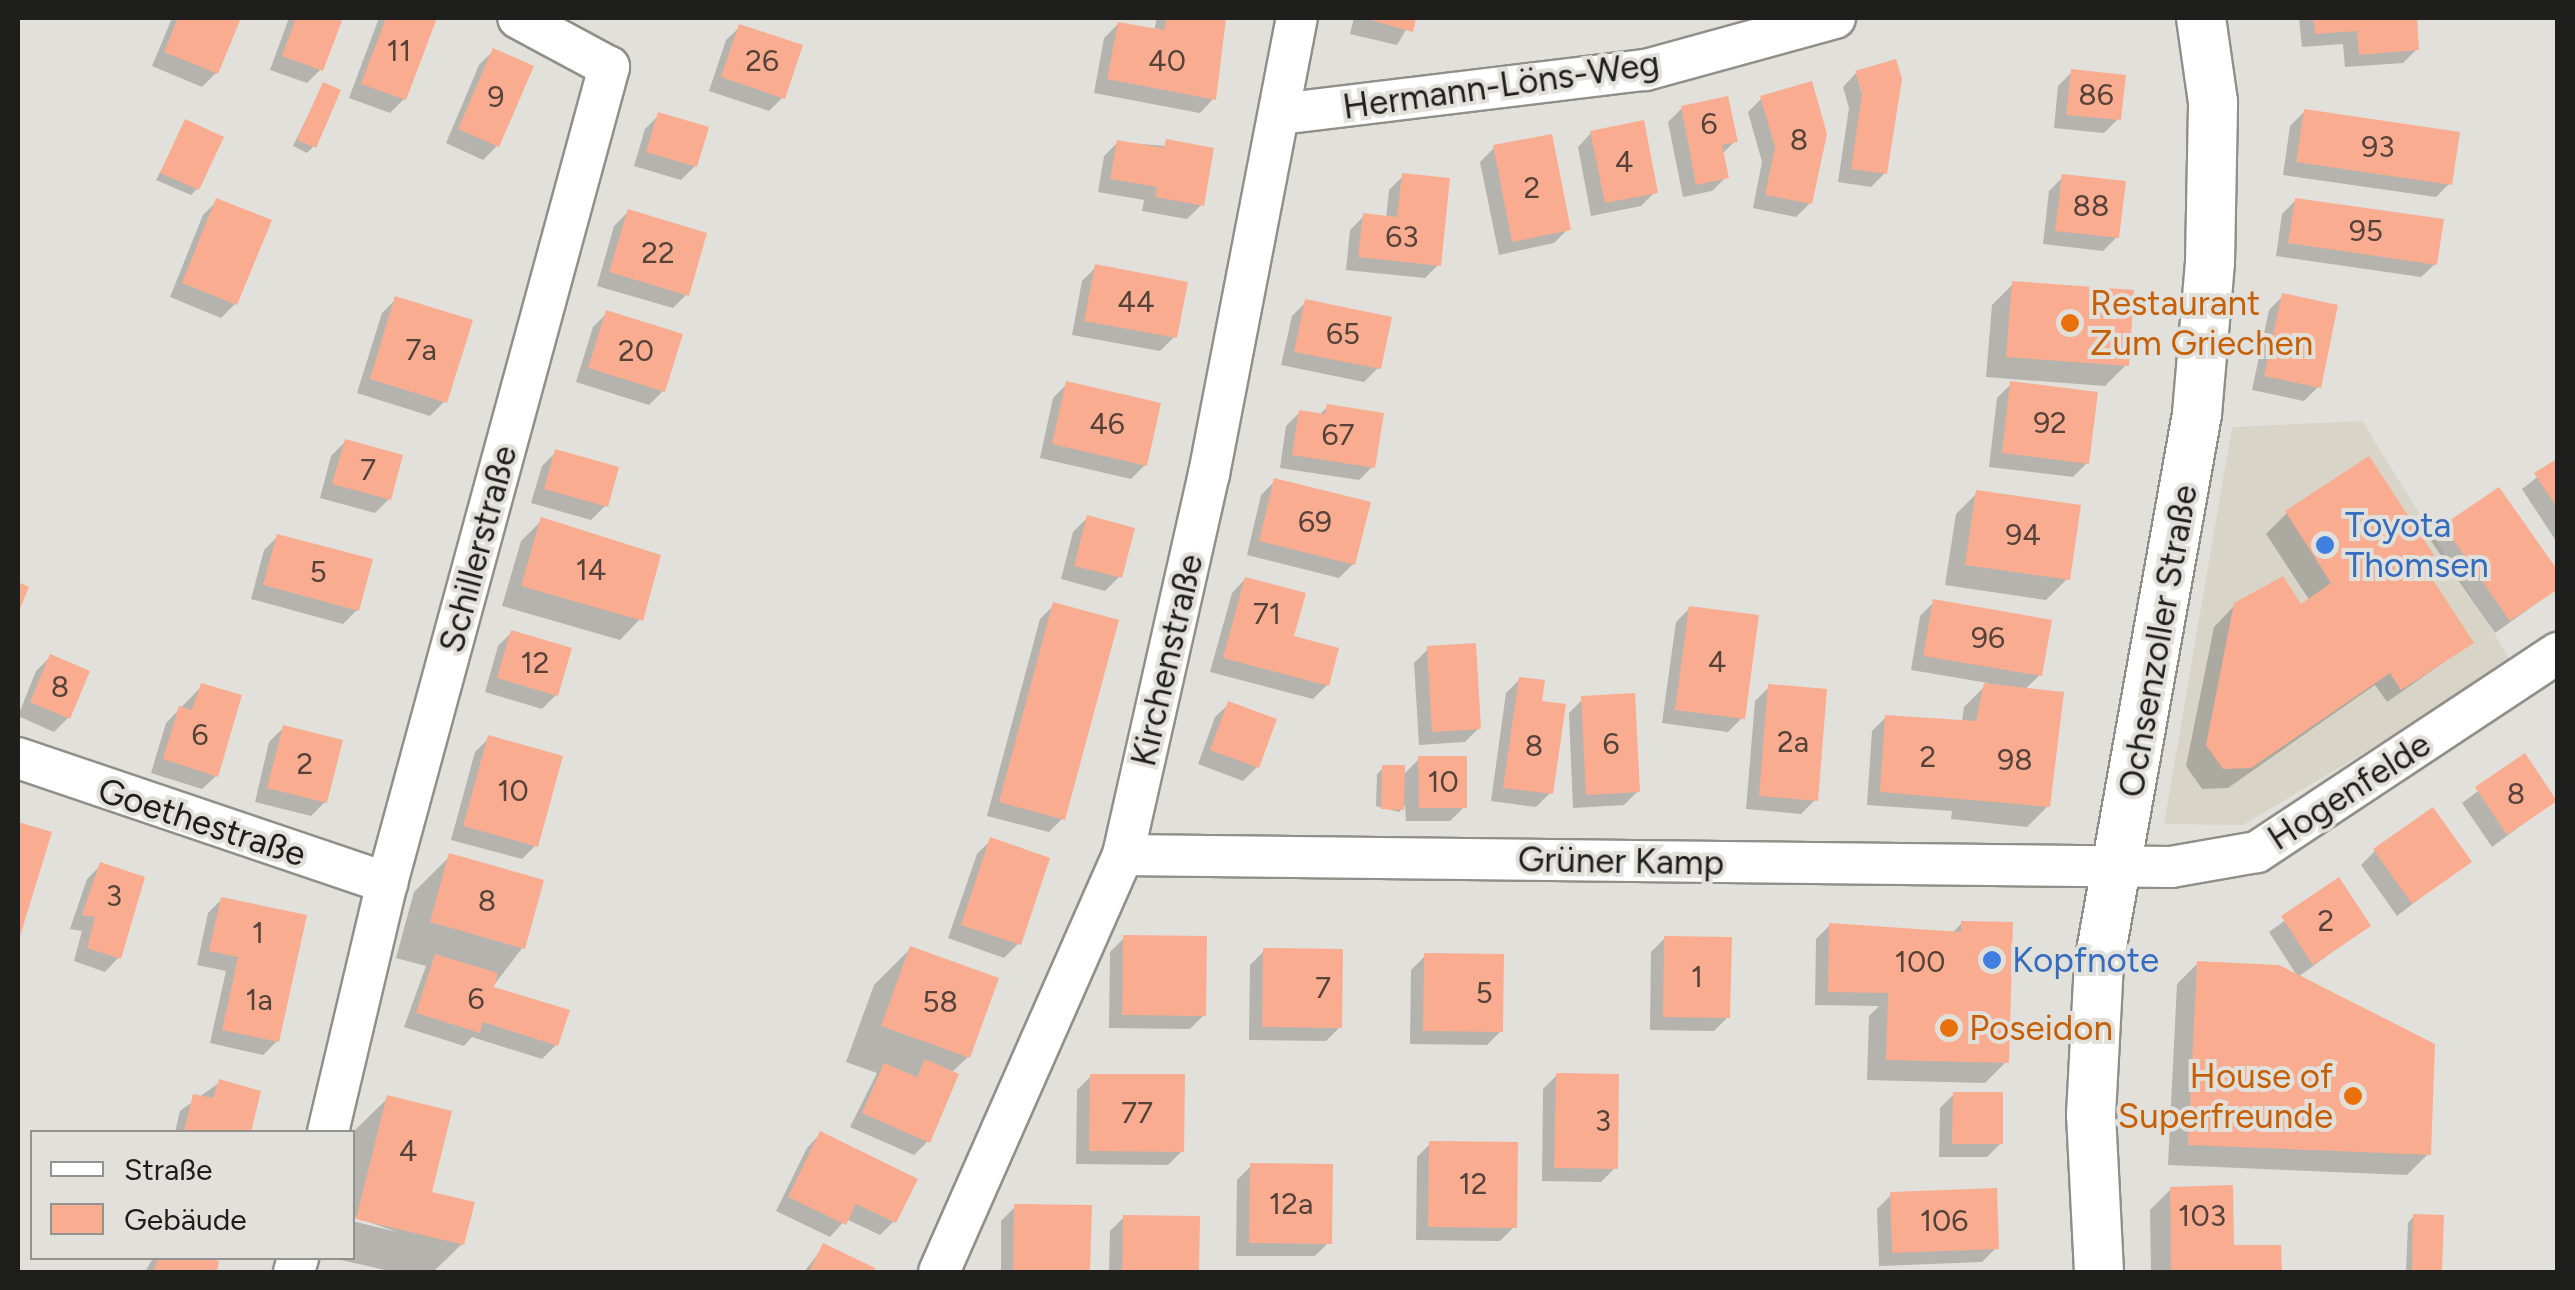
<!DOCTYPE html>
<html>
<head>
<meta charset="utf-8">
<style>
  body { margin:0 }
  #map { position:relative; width:2575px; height:1290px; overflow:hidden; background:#e1e0da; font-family:Figtree,sans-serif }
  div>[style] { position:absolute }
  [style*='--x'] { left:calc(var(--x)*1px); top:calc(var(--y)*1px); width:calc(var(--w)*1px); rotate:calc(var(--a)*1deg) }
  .built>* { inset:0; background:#d8d5c8 }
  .shadow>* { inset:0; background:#0003 }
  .building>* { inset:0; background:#faac90 }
  .roads { filter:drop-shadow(2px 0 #908f89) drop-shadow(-2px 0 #908f89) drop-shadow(0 2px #908f89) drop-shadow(0 -2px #908f89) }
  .minor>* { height:40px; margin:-20px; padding:0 20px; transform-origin:20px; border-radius:20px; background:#fff }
  .tertiary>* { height:48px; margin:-24px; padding:0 24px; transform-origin:24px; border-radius:24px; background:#fff }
  .dots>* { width:28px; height:28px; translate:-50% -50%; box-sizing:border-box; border:5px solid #e1e0da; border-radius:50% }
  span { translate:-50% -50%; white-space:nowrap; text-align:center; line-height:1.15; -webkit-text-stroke:8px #e1e0da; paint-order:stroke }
  .number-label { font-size:30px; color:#554239 }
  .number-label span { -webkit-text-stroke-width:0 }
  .street-label { font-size:35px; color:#1e1e1c }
  .food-label { font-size:35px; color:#c56008 }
  .left { translate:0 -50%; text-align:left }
  .right { translate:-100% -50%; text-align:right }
  .shop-label { font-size:35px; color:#366cbe }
  .frame { position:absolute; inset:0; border:20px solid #1e1e1c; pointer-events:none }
  .legend { position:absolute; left:30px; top:1130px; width:325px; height:130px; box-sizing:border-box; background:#e1e0da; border:2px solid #93928e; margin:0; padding:12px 18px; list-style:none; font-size:30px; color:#1e1e1c }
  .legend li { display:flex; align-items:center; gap:20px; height:50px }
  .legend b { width:50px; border:2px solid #93928e }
</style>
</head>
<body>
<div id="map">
  <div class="built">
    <i style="clip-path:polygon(2362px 421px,2513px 664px,2243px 825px,2164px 824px,2232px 427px)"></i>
  </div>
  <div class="shadow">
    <i style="clip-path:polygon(172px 18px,239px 18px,216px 73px,202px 87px,152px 66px)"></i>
    <i style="clip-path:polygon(289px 18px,340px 18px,321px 69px,307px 83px,270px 70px)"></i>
    <i style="clip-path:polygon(379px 18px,434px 19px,404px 99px,390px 113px,349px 98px)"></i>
    <i style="clip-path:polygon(1157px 18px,1224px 18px,1213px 99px,1200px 113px,1094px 93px,1104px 38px,1118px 24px,1154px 31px)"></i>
    <i style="clip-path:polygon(1354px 18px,1413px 18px,1397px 45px,1350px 34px)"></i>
    <i style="clip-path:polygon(2299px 18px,2414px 18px,2417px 49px,2403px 63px,2345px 67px,2343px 44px,2302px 47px)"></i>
    <i style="clip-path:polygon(740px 27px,783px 97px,769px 111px,709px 91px,726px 40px)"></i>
    <i style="clip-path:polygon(493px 51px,497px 146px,483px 160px,446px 143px,479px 65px)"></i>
    <i style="clip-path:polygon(2072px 72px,2118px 119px,2104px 133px,2054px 128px,2058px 86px)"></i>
    <i style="clip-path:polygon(1856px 73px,1885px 173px,1871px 187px,1838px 182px,1849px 108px,1843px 87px)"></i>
    <i style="clip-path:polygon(323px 85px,314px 146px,307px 153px,293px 146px)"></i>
    <i style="clip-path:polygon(1762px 98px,1810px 203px,1796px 217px,1753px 208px,1762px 162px,1748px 112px)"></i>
    <i style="clip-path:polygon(1682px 108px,1735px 141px,1721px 155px,1726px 177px,1712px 191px,1683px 197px,1668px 122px)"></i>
    <i style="clip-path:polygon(2304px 112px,2450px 183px,2436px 197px,2283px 175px,2290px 126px)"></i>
    <i style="clip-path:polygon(659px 115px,695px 166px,681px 180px,634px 166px,645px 129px)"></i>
    <i style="clip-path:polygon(186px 122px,197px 189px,191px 195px,156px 180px)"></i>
    <i style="clip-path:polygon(1591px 133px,1655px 192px,1641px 206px,1591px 216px,1578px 147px)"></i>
    <i style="clip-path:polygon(1118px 142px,1211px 150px,1201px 205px,1187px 219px,1142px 211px,1144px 200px,1098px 192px,1104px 156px)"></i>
    <i style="clip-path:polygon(1494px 148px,1568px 229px,1554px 243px,1499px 255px,1480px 162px)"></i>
    <i style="clip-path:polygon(1403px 176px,1439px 264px,1425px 278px,1346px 270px,1350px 230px,1364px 216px,1386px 219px,1389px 190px)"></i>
    <i style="clip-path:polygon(2063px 177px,2117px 237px,2103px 251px,2043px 244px,2049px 191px)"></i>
    <i style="clip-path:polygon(2296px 200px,2435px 264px,2421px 277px,2276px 256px,2282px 214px)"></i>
    <i style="clip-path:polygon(217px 201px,235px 304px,221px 318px,170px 297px,203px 215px)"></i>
    <i style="clip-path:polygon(628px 212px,687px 294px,673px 308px,597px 286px,614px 226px)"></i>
    <i style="clip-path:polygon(1096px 267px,1174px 337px,1160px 351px,1072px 335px,1082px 281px)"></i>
    <i style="clip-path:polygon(2013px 284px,2126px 365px,2105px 386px,1986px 377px,1992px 305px)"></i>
    <i style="clip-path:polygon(2283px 296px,2318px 387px,2304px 401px,2252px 390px,2269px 310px)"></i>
    <i style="clip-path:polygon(396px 299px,444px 402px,430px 416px,357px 393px,382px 313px)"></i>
    <i style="clip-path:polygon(1306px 302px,1378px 368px,1364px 382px,1281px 365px,1292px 316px)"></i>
    <i style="clip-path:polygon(607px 313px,663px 391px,649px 405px,576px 382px,593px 327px)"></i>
    <i style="clip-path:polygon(1067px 384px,1145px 465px,1131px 479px,1040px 458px,1053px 398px)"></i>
    <i style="clip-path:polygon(2011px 384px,2087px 463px,2073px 477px,1989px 467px,1997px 398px)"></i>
    <i style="clip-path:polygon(1328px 406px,1373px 466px,1359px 480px,1280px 468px,1286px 426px,1300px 412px,1319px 415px)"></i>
    <i style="clip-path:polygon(345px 442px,389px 499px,375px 513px,320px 498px,331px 456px)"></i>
    <i style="clip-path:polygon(556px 452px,605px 506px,591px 520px,531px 503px,542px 466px)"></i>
    <i style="clip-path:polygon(2558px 461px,2558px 544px,2522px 489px)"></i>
    <i style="clip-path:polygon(1275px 481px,1353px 564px,1339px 578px,1247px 555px,1261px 495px)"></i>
    <i style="clip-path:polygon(1977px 493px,2067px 579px,2046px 600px,1945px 585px,1956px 514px)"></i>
    <i style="clip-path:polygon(2287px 513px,2431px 555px,2421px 565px,2471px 643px,2387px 702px,2375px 685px,2228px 788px,2202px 789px,2186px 766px,2214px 627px,2235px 605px,2300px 607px,2310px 601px,2266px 534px)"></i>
    <i style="clip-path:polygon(1087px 518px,1119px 577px,1105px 591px,1061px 579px,1073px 532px)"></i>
    <i style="clip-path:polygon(542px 520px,640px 619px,620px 640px,502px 606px,521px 541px)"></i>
    <i style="clip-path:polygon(2445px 527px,2558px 588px,2495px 633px,2431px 541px)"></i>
    <i style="clip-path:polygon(278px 536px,357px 610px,343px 624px,251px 599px,264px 550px)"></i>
    <i style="clip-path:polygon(1245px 579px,1327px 685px,1313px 699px,1210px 672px,1232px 593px)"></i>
    <i style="clip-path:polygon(1934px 602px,2040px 675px,2024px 690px,2048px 806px,2027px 827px,1951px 819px,1952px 811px,1867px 805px,1872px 731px,1886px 717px,1962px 722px,1964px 707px,1988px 683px,1911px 670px,1920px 616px)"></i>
    <i style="clip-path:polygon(1054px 605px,1063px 818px,1049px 832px,987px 816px,1040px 619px)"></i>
    <i style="clip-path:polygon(1690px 608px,1742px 718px,1728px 732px,1662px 723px,1676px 622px)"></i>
    <i style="clip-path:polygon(512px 632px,556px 695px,542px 709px,485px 692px,498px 646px)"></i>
    <i style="clip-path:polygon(1428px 649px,1479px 728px,1465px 742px,1419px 745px,1414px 663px)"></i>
    <i style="clip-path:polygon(50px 657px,68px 718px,54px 732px,18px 716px,36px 671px)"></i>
    <i style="clip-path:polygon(1520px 679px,1539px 703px,1550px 793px,1536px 807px,1491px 801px,1506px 693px)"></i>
    <i style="clip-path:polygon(202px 686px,216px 776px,202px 789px,151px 773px,166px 723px)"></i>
    <i style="clip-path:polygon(1769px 687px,1815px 800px,1801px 814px,1746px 809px,1755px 701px)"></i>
    <i style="clip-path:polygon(1583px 699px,1638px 791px,1624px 805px,1573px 808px,1569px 713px)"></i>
    <i style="clip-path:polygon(1229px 704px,1257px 767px,1243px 781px,1198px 764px,1215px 717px)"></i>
    <i style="clip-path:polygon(283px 728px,325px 802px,311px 816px,255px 802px,269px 742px)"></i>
    <i style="clip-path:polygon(489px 738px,536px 845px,522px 859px,451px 840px,475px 752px)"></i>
    <i style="clip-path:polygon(2524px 757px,2554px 801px,2492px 847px,2462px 803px)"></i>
    <i style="clip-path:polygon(1419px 759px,1464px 807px,1450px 821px,1406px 821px,1405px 805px,1399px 812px,1376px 806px,1377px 774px,1383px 768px,1402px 776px)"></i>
    <i style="clip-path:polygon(18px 824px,49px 834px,18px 937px)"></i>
    <i style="clip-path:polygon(991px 840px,1018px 944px,1004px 958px,948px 938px,977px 854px)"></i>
    <i style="clip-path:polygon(2375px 851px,2468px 861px,2397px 916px,2361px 865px)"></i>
    <i style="clip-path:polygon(450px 856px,523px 947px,491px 989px,556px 1045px,542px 1059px,472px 1037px,464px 1046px,404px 1027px,426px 966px,396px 958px,414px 892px)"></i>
    <i style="clip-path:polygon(101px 865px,118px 958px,105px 972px,74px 961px,82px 931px,70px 929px,87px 879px)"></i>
    <i style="clip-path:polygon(2339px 881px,2368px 926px,2298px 977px,2269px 932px)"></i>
    <i style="clip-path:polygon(222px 899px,277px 1041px,263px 1055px,210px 1043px,226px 971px,197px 965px,208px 913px)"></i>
    <i style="clip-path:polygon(1962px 923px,2006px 1062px,1985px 1083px,1867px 1080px,1869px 1016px,1879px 1006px,1815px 1005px,1816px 939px,1830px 925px,1951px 934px)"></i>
    <i style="clip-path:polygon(1124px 938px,1204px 1015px,1190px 1029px,1109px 1028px,1110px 952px)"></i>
    <i style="clip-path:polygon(1665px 938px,1728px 1017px,1714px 1031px,1650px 1030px,1651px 952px)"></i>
    <i style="clip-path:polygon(910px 949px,968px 1057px,951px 1073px,928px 1141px,914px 1155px,850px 1127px,877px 1073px,846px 1062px,874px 985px)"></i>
    <i style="clip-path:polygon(1264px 951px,1340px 1027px,1326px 1041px,1249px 1040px,1250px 965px)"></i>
    <i style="clip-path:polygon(1425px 956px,1501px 1031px,1487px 1045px,1410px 1044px,1411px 970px)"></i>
    <i style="clip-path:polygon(2198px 963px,2428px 1154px,2407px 1175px,2168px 1165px,2177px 984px)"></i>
    <i style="clip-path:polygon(1557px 1075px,1615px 1168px,1601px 1182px,1542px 1181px,1543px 1089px)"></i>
    <i style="clip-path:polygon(1091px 1076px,1182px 1151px,1168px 1165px,1076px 1164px,1077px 1090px)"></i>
    <i style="clip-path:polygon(220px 1082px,258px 1092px,249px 1132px,175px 1132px,180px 1111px)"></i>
    <i style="clip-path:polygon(1954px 1094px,2001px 1143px,1987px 1157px,1939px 1157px,1940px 1108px)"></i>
    <i style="clip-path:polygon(388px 1098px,429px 1193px,462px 1244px,433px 1272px,394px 1272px,332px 1258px,352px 1258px,352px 1221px,397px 1232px,352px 1216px,352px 1133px)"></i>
    <i style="clip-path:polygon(820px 1134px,894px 1221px,880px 1235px,846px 1219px,830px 1237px,776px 1211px,807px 1148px)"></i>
    <i style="clip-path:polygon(1431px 1143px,1514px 1227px,1500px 1241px,1416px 1240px,1417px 1157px)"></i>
    <i style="clip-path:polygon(1251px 1166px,1329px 1242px,1315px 1256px,1236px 1256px,1237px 1180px)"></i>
    <i style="clip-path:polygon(2171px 1189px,2232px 1248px,2279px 1247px,2279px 1272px,2151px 1272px,2150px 1210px)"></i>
    <i style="clip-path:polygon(1891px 1195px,1996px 1248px,1982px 1262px,1879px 1266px,1877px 1209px)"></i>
    <i style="clip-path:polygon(1015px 1207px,1089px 1208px,1088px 1272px,1001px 1272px,1001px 1221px)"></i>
    <i style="clip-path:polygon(2414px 1216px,2441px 1217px,2439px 1272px,2406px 1272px,2408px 1223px)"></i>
    <i style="clip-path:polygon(1124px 1217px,1197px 1218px,1196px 1272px,1109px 1272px,1110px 1231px)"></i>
    <i style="clip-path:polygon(824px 1246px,872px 1269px,870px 1272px,804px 1272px)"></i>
    <i style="clip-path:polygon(153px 1258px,192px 1258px,216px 1263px,214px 1272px,145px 1272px)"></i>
  </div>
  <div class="building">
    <i style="clip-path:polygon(178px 18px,241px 18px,218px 74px,164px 52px)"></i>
    <i style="clip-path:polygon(296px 18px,343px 18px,323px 71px,282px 56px)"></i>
    <i style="clip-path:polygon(386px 18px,437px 18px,406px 100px,361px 84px)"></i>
    <i style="clip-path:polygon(1167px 18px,1226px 18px,1216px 100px,1107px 79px,1118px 22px,1164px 30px)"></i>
    <i style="clip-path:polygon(1363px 18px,1416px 18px,1413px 32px)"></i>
    <i style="clip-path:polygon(2313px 18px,2417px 18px,2419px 50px,2359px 55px,2357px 31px,2315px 34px)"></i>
    <i style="clip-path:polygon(739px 24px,803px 45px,785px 99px,721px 77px)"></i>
    <i style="clip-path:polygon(493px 48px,534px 66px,499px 147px,458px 129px)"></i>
    <i style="clip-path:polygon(1896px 59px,1902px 79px,1887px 174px,1851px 169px,1862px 93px,1855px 71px)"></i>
    <i style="clip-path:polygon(2071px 69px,2126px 75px,2121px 120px,2066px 115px)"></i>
    <i style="clip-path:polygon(1812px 81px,1827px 134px,1812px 204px,1765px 195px,1775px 147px,1760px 96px)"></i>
    <i style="clip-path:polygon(323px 82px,341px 90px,316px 148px,297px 140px)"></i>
    <i style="clip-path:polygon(1728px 96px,1738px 142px,1722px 145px,1729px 178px,1696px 185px,1681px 106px)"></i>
    <i style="clip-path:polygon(2304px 109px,2460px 132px,2452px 185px,2296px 162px)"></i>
    <i style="clip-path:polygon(658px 112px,709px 127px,697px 167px,646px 152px)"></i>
    <i style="clip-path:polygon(185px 119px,224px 137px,199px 190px,160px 173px)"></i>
    <i style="clip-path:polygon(1644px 120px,1658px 193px,1605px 203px,1590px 131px)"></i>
    <i style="clip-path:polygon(1552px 134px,1571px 230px,1512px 242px,1493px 145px)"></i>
    <i style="clip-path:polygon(1166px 139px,1214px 148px,1204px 206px,1155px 197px,1157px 187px,1110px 179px,1117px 140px,1164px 148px)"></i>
    <i style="clip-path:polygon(1402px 173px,1450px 178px,1441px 266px,1358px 257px,1363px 213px,1397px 217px)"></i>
    <i style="clip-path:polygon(2062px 174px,2126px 181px,2119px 238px,2055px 231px)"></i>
    <i style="clip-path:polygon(216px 198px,272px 220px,237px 305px,182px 283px)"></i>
    <i style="clip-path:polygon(2295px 198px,2444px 219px,2437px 265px,2288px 243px)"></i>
    <i style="clip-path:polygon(628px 209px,707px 233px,689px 296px,609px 272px)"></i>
    <i style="clip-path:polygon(1095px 264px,1188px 282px,1177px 338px,1084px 321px)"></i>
    <i style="clip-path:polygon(2012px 281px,2134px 290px,2129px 366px,2006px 357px)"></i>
    <i style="clip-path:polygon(2282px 293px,2338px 305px,2321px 388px,2264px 376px)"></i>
    <i style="clip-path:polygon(395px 296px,473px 320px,447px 403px,370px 379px)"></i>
    <i style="clip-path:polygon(1305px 299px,1392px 317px,1381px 369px,1294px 352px)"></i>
    <i style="clip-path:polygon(606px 310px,683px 334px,665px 392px,588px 368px)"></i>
    <i style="clip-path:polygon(1066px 381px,1161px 403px,1147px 466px,1052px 444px)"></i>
    <i style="clip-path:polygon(2010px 381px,2098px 392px,2089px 464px,2002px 453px)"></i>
    <i style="clip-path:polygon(1327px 404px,1384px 413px,1375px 468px,1292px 455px,1299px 410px,1325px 414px)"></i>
    <i style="clip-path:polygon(345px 439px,403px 455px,391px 500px,332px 484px)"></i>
    <i style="clip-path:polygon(555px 449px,619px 467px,608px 507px,544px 489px)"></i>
    <i style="clip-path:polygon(2369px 456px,2434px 555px,2422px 563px,2474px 643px,2401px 690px,2390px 673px,2251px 768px,2223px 769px,2206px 745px,2234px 603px,2283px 576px,2301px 604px,2331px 583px,2285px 511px)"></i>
    <i style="clip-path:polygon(2558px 458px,2558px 509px,2534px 473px)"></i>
    <i style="clip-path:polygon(1274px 478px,1371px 502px,1355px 565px,1259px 541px)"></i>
    <i style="clip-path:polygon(2499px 487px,2558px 571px,2558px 589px,2510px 621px,2443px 525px)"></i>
    <i style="clip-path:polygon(1976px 490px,2081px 505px,2070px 580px,1965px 565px)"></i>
    <i style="clip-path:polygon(1087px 515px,1135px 528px,1122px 578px,1074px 566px)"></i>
    <i style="clip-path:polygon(541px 517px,661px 555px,643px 621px,521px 586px)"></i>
    <i style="clip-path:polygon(277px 534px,373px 559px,359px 611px,263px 585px)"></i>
    <i style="clip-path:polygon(1245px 577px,1306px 593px,1294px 636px,1339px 648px,1329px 686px,1223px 658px)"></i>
    <i style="clip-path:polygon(18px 582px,29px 587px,18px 613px)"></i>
    <i style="clip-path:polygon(1933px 599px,2052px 620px,2042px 676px,1923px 656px)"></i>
    <i style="clip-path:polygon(1053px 602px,1119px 620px,1065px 820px,999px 802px)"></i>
    <i style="clip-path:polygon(1689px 606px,1759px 615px,1745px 719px,1675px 710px)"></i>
    <i style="clip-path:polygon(511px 630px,572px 648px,558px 696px,497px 678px)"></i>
    <i style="clip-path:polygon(1476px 643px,1481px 729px,1432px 732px,1427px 646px)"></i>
    <i style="clip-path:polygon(50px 654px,90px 671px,70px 719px,30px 702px)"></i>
    <i style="clip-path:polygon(1519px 677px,1545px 680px,1542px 701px,1566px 704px,1553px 794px,1503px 788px)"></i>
    <i style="clip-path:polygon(201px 683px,242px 695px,218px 777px,163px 759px,179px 706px,192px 710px)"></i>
    <i style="clip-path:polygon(1984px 683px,2064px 692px,2050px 807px,1880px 792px,1885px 715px,1976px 721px)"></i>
    <i style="clip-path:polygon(1768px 684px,1827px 689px,1818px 801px,1759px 796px)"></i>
    <i style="clip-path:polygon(1635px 693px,1640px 792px,1586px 795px,1581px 696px)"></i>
    <i style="clip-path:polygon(1228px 701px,1277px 719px,1259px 768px,1210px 750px)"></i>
    <i style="clip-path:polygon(283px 725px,343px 740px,327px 803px,267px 788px)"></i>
    <i style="clip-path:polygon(488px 735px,563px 756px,538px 847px,463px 826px)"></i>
    <i style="clip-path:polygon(2525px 753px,2557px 801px,2507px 835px,2475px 787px)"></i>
    <i style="clip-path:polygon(1418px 756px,1467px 756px,1467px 808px,1419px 808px)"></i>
    <i style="clip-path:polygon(1382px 765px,1405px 765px,1404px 810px,1381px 809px)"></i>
    <i style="clip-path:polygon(2433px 807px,2472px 862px,2412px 904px,2373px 849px)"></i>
    <i style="clip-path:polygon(18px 822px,52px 832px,18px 943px)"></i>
    <i style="clip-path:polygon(990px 837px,1050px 858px,1021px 945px,961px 925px)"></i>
    <i style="clip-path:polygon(449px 853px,544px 880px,525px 949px,430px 922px)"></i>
    <i style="clip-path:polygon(100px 862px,145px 877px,121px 959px,87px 948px,95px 917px,82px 915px)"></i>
    <i style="clip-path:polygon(2339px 877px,2371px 926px,2313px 965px,2281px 916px)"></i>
    <i style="clip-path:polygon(221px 897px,307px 915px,279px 1042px,222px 1030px,238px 957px,209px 951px)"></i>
    <i style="clip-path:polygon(1961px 921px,2013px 922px,2009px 1063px,1886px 1060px,1888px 993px,1828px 992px,1829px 923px,1961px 932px)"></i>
    <i style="clip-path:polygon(1123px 935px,1207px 936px,1206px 1016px,1122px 1015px)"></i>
    <i style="clip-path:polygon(1664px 936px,1732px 937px,1730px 1018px,1663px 1017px)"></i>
    <i style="clip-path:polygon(910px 946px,999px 978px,970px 1058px,881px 1026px)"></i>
    <i style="clip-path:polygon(1263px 948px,1343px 949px,1342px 1028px,1262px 1027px)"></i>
    <i style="clip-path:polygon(1424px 953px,1504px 954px,1503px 1032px,1423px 1031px)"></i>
    <i style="clip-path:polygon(435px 954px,498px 973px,494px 987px,570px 1010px,558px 1046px,483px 1022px,480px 1033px,416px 1013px)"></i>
    <i style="clip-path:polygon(2197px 961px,2279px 965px,2435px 1044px,2431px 1155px,2188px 1145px)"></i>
    <i style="clip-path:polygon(925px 1059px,959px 1074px,930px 1143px,862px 1113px,884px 1063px,917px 1077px)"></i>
    <i style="clip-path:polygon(1556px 1073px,1619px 1074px,1618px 1169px,1554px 1168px)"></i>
    <i style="clip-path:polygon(1090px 1074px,1185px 1074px,1184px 1152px,1089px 1151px)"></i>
    <i style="clip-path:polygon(219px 1079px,261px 1091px,251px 1132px,184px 1132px,193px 1094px,213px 1098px)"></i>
    <i style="clip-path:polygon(1953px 1092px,2003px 1092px,2003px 1144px,1952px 1144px)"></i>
    <i style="clip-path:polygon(387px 1095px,452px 1111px,432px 1192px,475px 1202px,464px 1245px,356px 1219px)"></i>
    <i style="clip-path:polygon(820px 1131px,918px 1179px,896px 1223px,856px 1204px,846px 1225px,788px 1197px)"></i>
    <i style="clip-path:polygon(1429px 1141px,1518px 1142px,1517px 1228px,1428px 1227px)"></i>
    <i style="clip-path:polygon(1250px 1163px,1333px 1164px,1332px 1244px,1249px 1243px)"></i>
    <i style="clip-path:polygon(2233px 1185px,2234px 1245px,2281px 1245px,2282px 1272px,2171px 1272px,2170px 1187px)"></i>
    <i style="clip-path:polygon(1997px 1188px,1999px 1249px,1892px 1253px,1890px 1192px)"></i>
    <i style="clip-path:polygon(1014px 1204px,1092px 1205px,1090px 1272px,1013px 1272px)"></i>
    <i style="clip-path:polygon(2413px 1214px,2444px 1215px,2442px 1272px,2412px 1272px)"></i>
    <i style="clip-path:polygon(1123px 1215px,1200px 1216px,1199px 1272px,1122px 1272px)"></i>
    <i style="clip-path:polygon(823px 1243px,875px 1268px,873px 1272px,809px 1272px)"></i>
    <i style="clip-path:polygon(158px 1258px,203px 1258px,219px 1261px,217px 1272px,154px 1272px)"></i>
  </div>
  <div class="roads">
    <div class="minor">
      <i style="--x:1280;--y:114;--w:369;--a:-6.9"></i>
      <i style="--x:1646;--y:70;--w:196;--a:-15.4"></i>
      <i style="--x:18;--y:758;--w:390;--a:18.7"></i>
      <i style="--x:1123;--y:855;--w:1048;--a:0.66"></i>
      <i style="--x:2171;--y:867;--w:87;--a:-9.9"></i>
      <i style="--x:2257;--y:852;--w:361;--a:-33.5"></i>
      <i style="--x:328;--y:1132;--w:256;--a:-76.7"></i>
      <i style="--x:387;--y:883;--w:846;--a:-74.78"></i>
      <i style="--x:609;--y:67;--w:103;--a:-151.7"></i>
      <i style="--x:294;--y:1272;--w:15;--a:-74"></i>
      <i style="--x:939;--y:1272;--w:456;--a:-66.2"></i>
      <i style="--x:1123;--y:855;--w:391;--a:-77.3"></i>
      <i style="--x:1209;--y:474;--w:464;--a:-79.1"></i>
    </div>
    <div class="tertiary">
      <i style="--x:2099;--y:1272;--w:157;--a:-92.9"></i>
      <i style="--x:2091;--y:1115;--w:152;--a:-87"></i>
      <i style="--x:2099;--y:963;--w:558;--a:-79.88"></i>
      <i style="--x:2197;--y:414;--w:153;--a:-85.1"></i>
      <i style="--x:2210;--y:262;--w:160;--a:-88.9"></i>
      <i style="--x:2213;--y:102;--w:85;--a:-98.1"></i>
    </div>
  </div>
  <div class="dots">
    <i style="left:2070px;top:323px;background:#e8710a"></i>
    <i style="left:2325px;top:545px;background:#3f7fe0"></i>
    <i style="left:1992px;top:960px;background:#3f7fe0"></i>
    <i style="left:1949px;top:1028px;background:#e8710a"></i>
    <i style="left:2353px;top:1096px;background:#e8710a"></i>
  </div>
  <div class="number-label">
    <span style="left:399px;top:51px">11</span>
    <span style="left:762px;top:61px">26</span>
    <span style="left:1167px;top:61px">40</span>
    <span style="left:2096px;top:95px">86</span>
    <span style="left:496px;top:97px">9</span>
    <span style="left:1709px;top:124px">6</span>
    <span style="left:1799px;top:140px">8</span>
    <span style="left:2378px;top:147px">93</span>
    <span style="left:1624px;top:162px">4</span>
    <span style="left:1532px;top:188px">2</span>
    <span style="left:2091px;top:206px">88</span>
    <span style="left:2366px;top:231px">95</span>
    <span style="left:1402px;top:237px">63</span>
    <span style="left:658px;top:253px">22</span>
    <span style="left:1136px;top:302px">44</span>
    <span style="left:1343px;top:334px">65</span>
    <span style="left:421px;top:350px">7a</span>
    <span style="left:636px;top:351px">20</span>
    <span style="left:2050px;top:423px">92</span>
    <span style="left:1107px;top:424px">46</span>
    <span style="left:1338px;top:435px">67</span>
    <span style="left:368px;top:470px">7</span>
    <span style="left:1315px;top:522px">69</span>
    <span style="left:2023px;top:535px">94</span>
    <span style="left:591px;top:570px">14</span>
    <span style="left:318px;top:572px">5</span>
    <span style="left:1267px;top:614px">71</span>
    <span style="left:1988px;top:638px">96</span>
    <span style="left:1717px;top:662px">4</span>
    <span style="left:535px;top:663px">12</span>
    <span style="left:60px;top:687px">8</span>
    <span style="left:200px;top:735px">6</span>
    <span style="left:1793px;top:742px">2a</span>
    <span style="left:1611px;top:744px">6</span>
    <span style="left:1534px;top:746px">8</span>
    <span style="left:1928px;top:757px">2</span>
    <span style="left:2015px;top:760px">98</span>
    <span style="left:305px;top:764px">2</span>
    <span style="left:1443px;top:782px">10</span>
    <span style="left:513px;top:791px">10</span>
    <span style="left:2516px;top:794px">8</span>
    <span style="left:114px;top:896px">3</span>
    <span style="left:487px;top:901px">8</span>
    <span style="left:2326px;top:921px">2</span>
    <span style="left:258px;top:933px">1</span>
    <span style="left:1920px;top:962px">100</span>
    <span style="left:1697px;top:977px">1</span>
    <span style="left:1323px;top:988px">7</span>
    <span style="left:1484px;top:993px">5</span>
    <span style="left:476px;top:999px">6</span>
    <span style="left:259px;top:1000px">1a</span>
    <span style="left:940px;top:1002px">58</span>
    <span style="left:1137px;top:1113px">77</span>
    <span style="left:1603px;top:1121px">3</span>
    <span style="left:408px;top:1151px">4</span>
    <span style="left:1473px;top:1184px">12</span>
    <span style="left:1291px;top:1204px">12a</span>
    <span style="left:2202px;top:1216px">103</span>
    <span style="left:1944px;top:1221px">106</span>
  </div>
  <div class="street-label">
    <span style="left:1501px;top:85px;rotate:-8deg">Hermann-Löns-Weg</span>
    <span style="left:478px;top:549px;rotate:-75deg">Schillerstraße</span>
    <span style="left:2158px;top:641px;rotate:-80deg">Ochsenzoller Straße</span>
    <span style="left:1167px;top:660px;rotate:-77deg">Kirchenstraße</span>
    <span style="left:2349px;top:791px;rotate:-33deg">Hogenfelde</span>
    <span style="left:202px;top:822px;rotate:18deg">Goethestraße</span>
    <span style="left:1621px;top:861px;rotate:1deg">Grüner Kamp</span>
  </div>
  <div class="food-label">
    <span class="left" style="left:2090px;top:323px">Restaurant<br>Zum Griechen</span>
    <span class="left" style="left:1969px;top:1028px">Poseidon</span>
    <span class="right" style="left:2333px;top:1096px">House of<br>Superfreunde</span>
  </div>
  <div class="shop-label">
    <span class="left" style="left:2345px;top:545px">Toyota<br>Thomsen</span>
    <span class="left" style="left:2012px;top:960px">Kopfnote</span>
  </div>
  <div class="frame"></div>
  <ul class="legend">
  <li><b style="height:12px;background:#fff"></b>Straße</li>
  <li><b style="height:28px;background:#faac90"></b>Gebäude</li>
  </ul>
</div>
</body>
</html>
